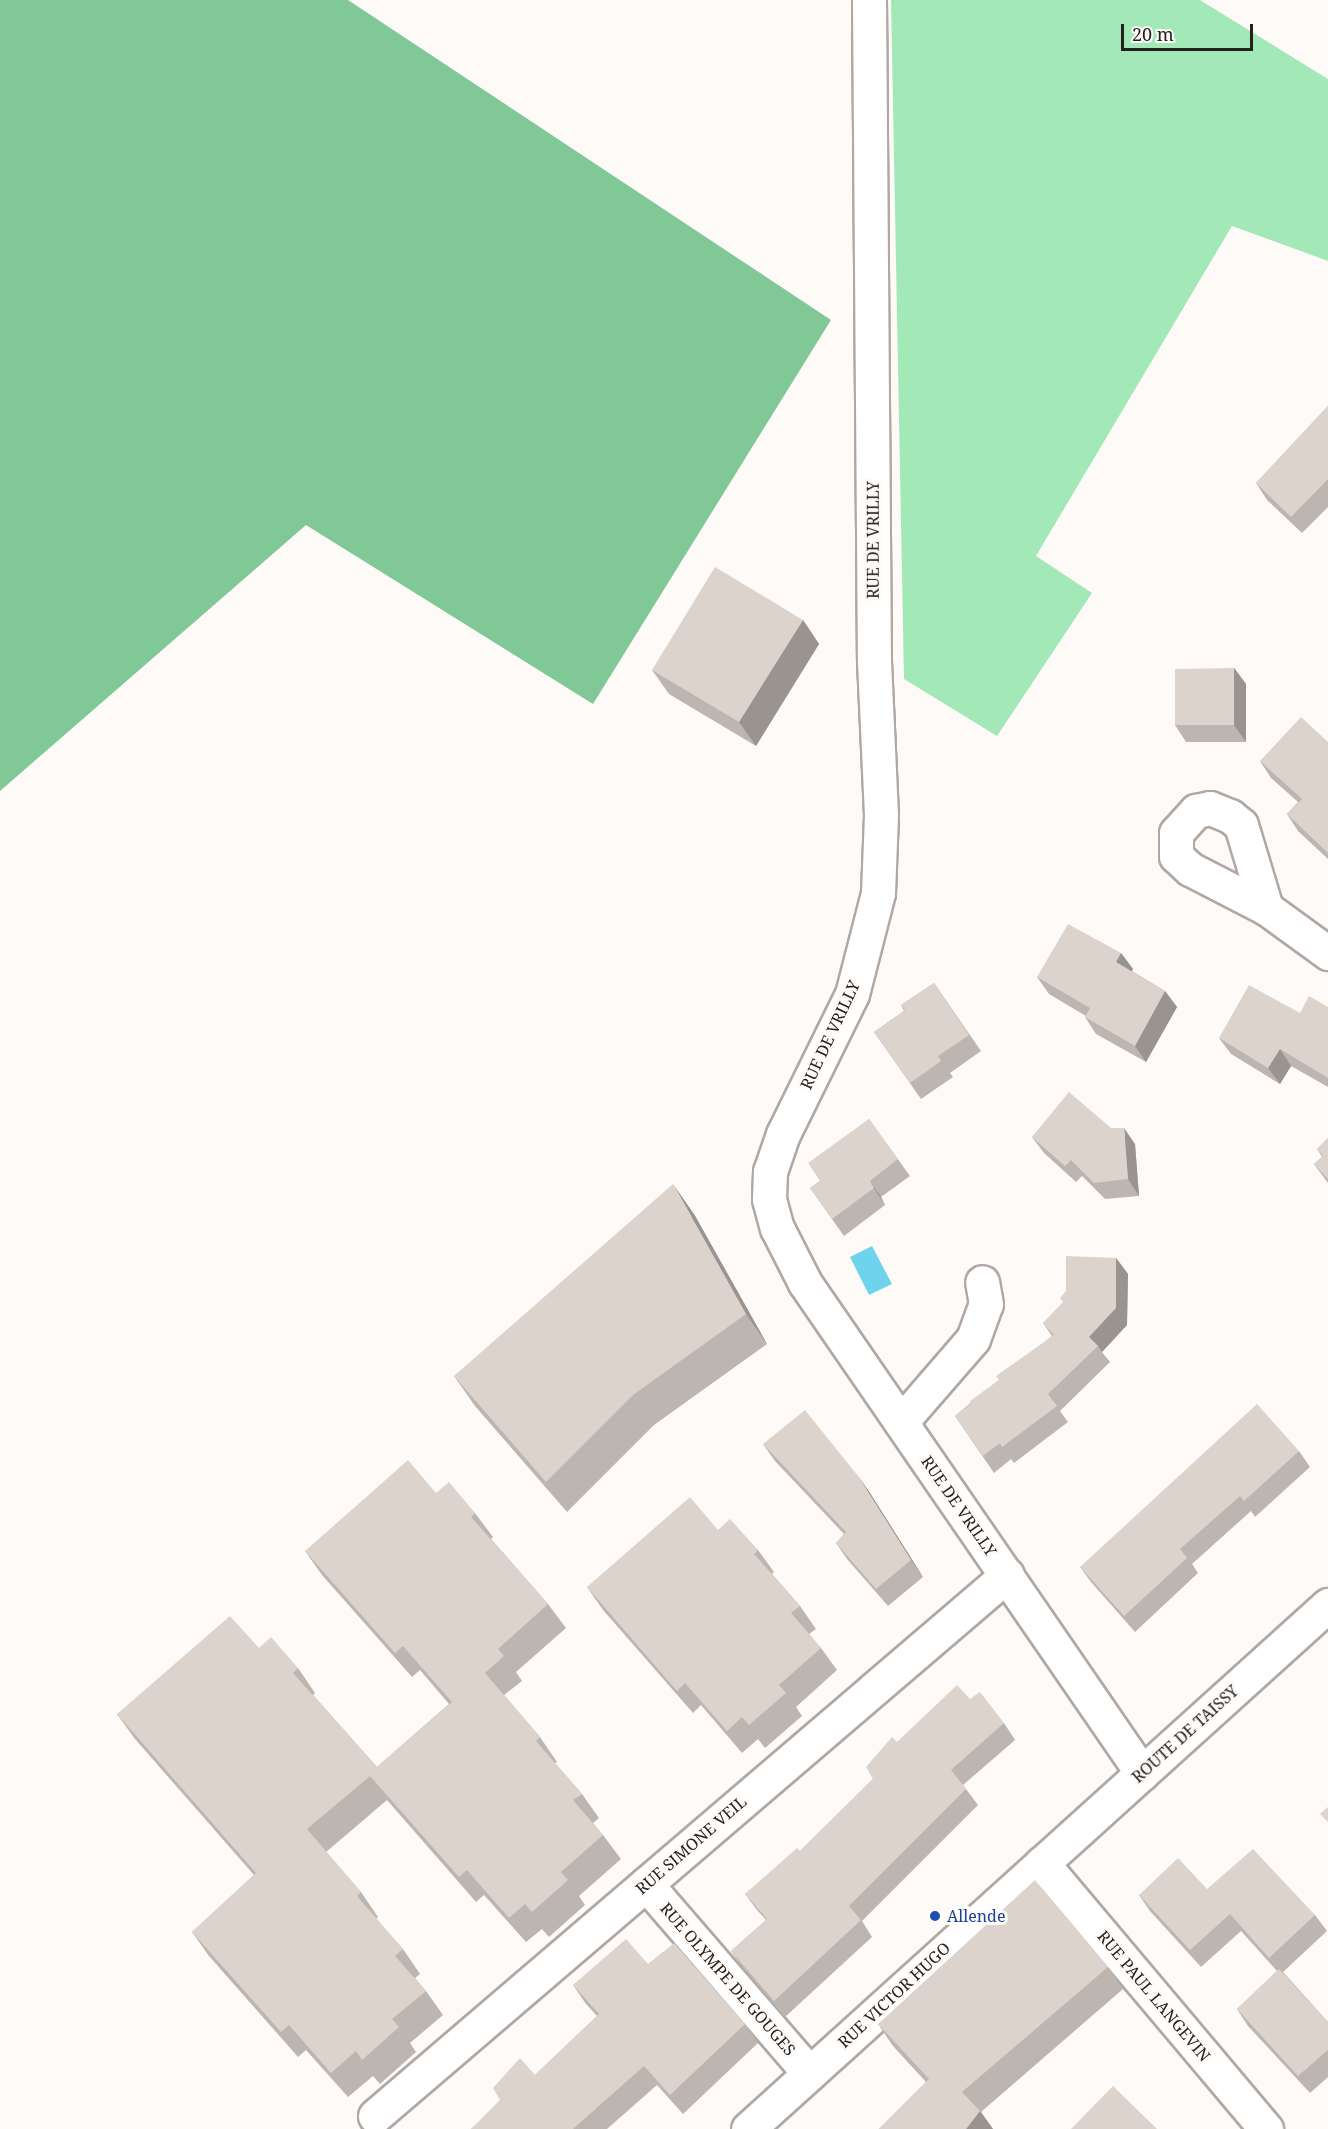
<!DOCTYPE html>
<html>
<head>
<meta charset="utf-8">
<style>
  body { margin:0 }
  #map { position:relative; width:1328px; height:2129px; overflow:hidden; background:#fefaf8; font-family:"Noto Serif",serif }
  div>[style] { position:absolute }
  [style*='--x'] { left:calc(var(--x)*1px); top:calc(var(--y)*1px); width:calc(var(--w)*1px); rotate:calc(var(--a)*1deg) }
  .green>* { inset:0; background:#a2e9b7 }
  .forest>* { inset:0; background:#81c897 }
  .water>* { inset:0; background:#6ed3ec }
  .roads { filter:drop-shadow(2px 0 #b1a8a3) drop-shadow(-2px 0 #b1a8a3) drop-shadow(0 2px #b1a8a3) drop-shadow(0 -2px #b1a8a3) }
  .minor>* { height:33px; margin:-16.5px; padding:0 16.5px; transform-origin:16.5px; border-radius:16.5px; background:#fff }
  .wall>* { inset:0; background:#bdb5b0 }
  .shaded-wall>* { inset:0; background:#9a9490 }
  .building>* { inset:0; background:#dcd3cd }
  .dots>* { width:16px; height:16px; translate:-50% -50%; box-sizing:border-box; border:3px solid #fefaf8; border-radius:50% }
  span { translate:-50% -50%; white-space:nowrap; text-align:center; line-height:1.15; -webkit-text-stroke:6px #fefaf8; paint-order:stroke }
  .street-label { font-size:16px; color:#25211f }
  .transit-label { font-size:16px; color:#164399 }
  .left { translate:0 -50%; text-align:left }
  .scale { position:absolute; left:1121px; top:24px; width:132px; height:27px; box-sizing:border-box; border:3px solid #25211f; border-top:0; padding-left:8px; font-size:18px; line-height:21px; white-space:nowrap; color:#25211f; -webkit-text-stroke:4px #fefaf8; paint-order:stroke }
</style>
</head>
<body>
<div id="map">
  <div class="green">
    <i style="clip-path:polygon(891px 0,1200px 0,1328px 79px,1328px 261px,1232px 226px,1036px 556px,1092px 593px,997px 736px,904px 679px)"></i>
  </div>
  <div class="forest">
    <i style="clip-path:polygon(0 0,348px 0,831px 320px,593px 704px,306px 525px,0 791px)"></i>
  </div>
  <div class="water">
    <i style="clip-path:polygon(872px 1246px,892px 1284px,869px 1295px,850px 1257px)"></i>
  </div>
  <div class="roads">
    <div class="minor">
      <i style="--x:869;--y:0;--w:661;--a:89.57"></i>
      <i style="--x:874;--y:661;--w:154;--a:87.4"></i>
      <i style="--x:881;--y:815;--w:78;--a:92.2"></i>
      <i style="--x:878;--y:893;--w:104;--a:104.4"></i>
      <i style="--x:852;--y:994;--w:156;--a:116.2"></i>
      <i style="--x:783;--y:1134;--w:39;--a:109"></i>
      <i style="--x:770;--y:1171;--w:28;--a:92"></i>
      <i style="--x:769;--y:1199;--w:30;--a:75"></i>
      <i style="--x:777;--y:1228;--w:62;--a:63"></i>
      <i style="--x:805;--y:1283;--w:595;--a:55.48"></i>
      <i style="--x:1210;--y:808;--w:22;--a:22"></i>
      <i style="--x:1230;--y:816;--w:14;--a:39"></i>
      <i style="--x:1241;--y:825;--w:87;--a:73.2"></i>
      <i style="--x:1266;--y:908;--w:85;--a:-152.8"></i>
      <i style="--x:1190;--y:869;--w:19;--a:-137"></i>
      <i style="--x:1176;--y:856;--w:23;--a:-90"></i>
      <i style="--x:1176;--y:833;--w:30;--a:-48"></i>
      <i style="--x:1196;--y:811;--w:14;--a:-12"></i>
      <i style="--x:1266;--y:908;--w:77;--a:36"></i>
      <i style="--x:901;--y:1422;--w:110;--a:-49.1"></i>
      <i style="--x:973;--y:1339;--w:37;--a:-70"></i>
      <i style="--x:986;--y:1304;--w:22;--a:-100"></i>
      <i style="--x:1042;--y:1863;--w:348;--a:49.9"></i>
      <i style="--x:646;--y:1884;--w:250;--a:49.2"></i>
      <i style="--x:375;--y:2116;--w:832;--a:-40.56"></i>
      <i style="--x:748;--y:2129;--w:782;--a:-42.1"></i>
    </div>
  </div>
  <div class="wall">
    <i style="clip-path:polygon(1328px 406px,1328px 507px,1302px 533px,1267px 500px,1256px 483px)"></i>
    <i style="clip-path:polygon(803px 620px,819px 644px,756px 746px,669px 694px,652px 670px)"></i>
    <i style="clip-path:polygon(1234px 668px,1246px 684px,1246px 742px,1186px 742px,1175px 725px)"></i>
    <i style="clip-path:polygon(1328px 742px,1328px 859px,1298px 831px,1287px 814px,1298px 802px,1271px 778px,1260px 761px)"></i>
    <i style="clip-path:polygon(1121px 953px,1133px 969px,1132px 971px,1165px 991px,1177px 1007px,1146px 1062px,1096px 1034px,1085px 1017px,1086px 1016px,1049px 994px,1037px 977px)"></i>
    <i style="clip-path:polygon(934px 983px,981px 1051px,950px 1073px,953px 1077px,921px 1099px,874px 1032px,904px 1011px,901px 1005px)"></i>
    <i style="clip-path:polygon(1328px 1007px,1328px 1087px,1291px 1066px,1280px 1084px,1231px 1054px,1219px 1038px,1300px 1013px)"></i>
    <i style="clip-path:polygon(869px 1119px,910px 1176px,881px 1197px,885px 1205px,844px 1236px,810px 1188px,820px 1181px)"></i>
    <i style="clip-path:polygon(1032px 1137px,1135px 1144px,1139px 1196px,1105px 1199px,1082px 1176px,1076px 1182px,1044px 1153px)"></i>
    <i style="clip-path:polygon(1328px 1138px,1328px 1183px,1314px 1164px,1322px 1157px,1317px 1149px)"></i>
    <i style="clip-path:polygon(694px 1214px,767px 1344px,654px 1425px,567px 1512px,475px 1406px,454px 1376px)"></i>
    <i style="clip-path:polygon(1116px 1258px,1128px 1274px,1127px 1325px,1102px 1352px,1110px 1362px,1060px 1411px,1068px 1422px,1014px 1463px,1011px 1459px,994px 1473px,955px 1416px,1052px 1336px,1043px 1323px)"></i>
    <i style="clip-path:polygon(763px 1444px,858px 1476px,870px 1493px,923px 1577px,888px 1606px,847px 1559px,836px 1543px,844px 1534px,775px 1461px)"></i>
    <i style="clip-path:polygon(1299px 1451px,1310px 1467px,1255px 1517px,1251px 1511px,1192px 1564px,1198px 1573px,1135px 1632px,1091px 1582px,1080px 1567px)"></i>
    <i style="clip-path:polygon(436px 1493px,475px 1513px,493px 1537px,491px 1539px,548px 1604px,566px 1628px,516px 1672px,522px 1681px,504px 1695px,540px 1737px,557px 1762px,555px 1763px,582px 1794px,599px 1818px,593px 1823px,603px 1835px,621px 1859px,579px 1896px,585px 1905px,549px 1937px,542px 1929px,526px 1942px,484px 1895px,476px 1902px,387px 1800px,326px 1852px,361px 1892px,378px 1917px,376px 1919px,403px 1949px,420px 1974px,415px 1978px,426px 1991px,443px 2015px,410px 2043px,416px 2052px,380px 2084px,373px 2076px,348px 2097px,306px 2050px,298px 2057px,209px 1956px,192px 1932px,254px 1875px,135px 1739px,117px 1714px,259px 1648px,298px 1668px,315px 1693px,313px 1695px,377px 1767px,449px 1704px,420px 1670px,412px 1677px,322px 1575px,305px 1551px)"></i>
    <i style="clip-path:polygon(718px 1530px,758px 1550px,774px 1572px,772px 1574px,800px 1606px,816px 1629px,809px 1634px,821px 1648px,837px 1670px,796px 1707px,802px 1716px,765px 1748px,758px 1739px,742px 1753px,701px 1705px,693px 1713px,603px 1610px,587px 1587px)"></i>
    <i style="clip-path:polygon(1004px 1723px,1015px 1740px,963px 1785px,978px 1805px,862px 1921px,872px 1937px,785px 2017px,743px 1968px,731px 1951px,766px 1920px,757px 1910px,745px 1894px,800px 1851px,873px 1779px,897px 1742px)"></i>
    <i style="clip-path:polygon(1207px 1889px,1315px 1915px,1327px 1931px,1283px 1972px,1328px 2022px,1328px 2077px,1310px 2093px,1248px 2026px,1237px 2009px,1277px 1971px,1241px 1931px,1201px 1967px,1150px 1911px,1139px 1895px)"></i>
    <i style="clip-path:polygon(648px 1964px,745px 2024px,758px 2043px,683px 2114px,657px 2085px,607px 2129px,471px 2129px,535px 2075px,597px 2016px,586px 2004px,573px 1985px)"></i>
    <i style="clip-path:polygon(1108px 1967px,1123px 1989px,981px 2112px,993px 2129px,879px 2129px,926px 2082px,893px 2046px,878px 2024px)"></i>
  </div>
  <div class="shaded-wall">
    <i style="clip-path:polygon(803px 620px,819px 644px,756px 746px,739px 722px)"></i>
    <i style="clip-path:polygon(1234px 668px,1246px 684px,1246px 742px,1234px 725px)"></i>
    <i style="clip-path:polygon(1121px 953px,1133px 969px,1127px 979px,1116px 962px)"></i>
    <i style="clip-path:polygon(1165px 991px,1177px 1007px,1146px 1062px,1135px 1046px)"></i>
    <i style="clip-path:polygon(1280px 1049px,1291px 1066px,1280px 1084px,1268px 1068px)"></i>
    <i style="clip-path:polygon(1124px 1128px,1135px 1144px,1139px 1196px,1128px 1179px)"></i>
    <i style="clip-path:polygon(870px 1181px,881px 1197px,885px 1205px,874px 1188px)"></i>
    <i style="clip-path:polygon(673px 1184px,694px 1214px,767px 1344px,746px 1314px)"></i>
    <i style="clip-path:polygon(1116px 1258px,1128px 1274px,1127px 1325px,1102px 1352px,1098px 1346px,1089px 1337px)"></i>
    <i style="clip-path:polygon(858px 1476px,870px 1493px,923px 1577px,911px 1560px)"></i>
    <i style="clip-path:polygon(980px 2111px,993px 2129px,966px 2129px)"></i>
  </div>
  <div class="building">
    <i style="clip-path:polygon(1328px 406px,1328px 479px,1291px 517px,1256px 483px)"></i>
    <i style="clip-path:polygon(715px 567px,803px 620px,739px 722px,652px 670px)"></i>
    <i style="clip-path:polygon(1234px 668px,1234px 725px,1175px 725px,1175px 669px)"></i>
    <i style="clip-path:polygon(1301px 717px,1328px 742px,1328px 853px,1287px 814px,1302px 799px,1260px 761px)"></i>
    <i style="clip-path:polygon(1068px 924px,1121px 953px,1116px 962px,1165px 991px,1135px 1046px,1085px 1017px,1090px 1008px,1037px 977px)"></i>
    <i style="clip-path:polygon(934px 983px,969px 1035px,938px 1056px,941px 1061px,910px 1083px,874px 1032px,905px 1010px,901px 1005px)"></i>
    <i style="clip-path:polygon(1249px 985px,1300px 1013px,1309px 996px,1328px 1007px,1328px 1078px,1280px 1049px,1268px 1068px,1219px 1038px)"></i>
    <i style="clip-path:polygon(1069px 1092px,1111px 1128px,1124px 1128px,1128px 1179px,1094px 1183px,1071px 1160px,1065px 1166px,1032px 1137px)"></i>
    <i style="clip-path:polygon(869px 1119px,898px 1159px,870px 1181px,874px 1188px,832px 1219px,810px 1188px,820px 1181px,808px 1163px)"></i>
    <i style="clip-path:polygon(1328px 1138px,1328px 1179px,1314px 1164px,1323px 1156px,1317px 1149px)"></i>
    <i style="clip-path:polygon(673px 1184px,746px 1314px,633px 1395px,546px 1482px,454px 1376px)"></i>
    <i style="clip-path:polygon(1066px 1256px,1116px 1258px,1116px 1308px,1089px 1337px,1098px 1346px,1048px 1394px,1057px 1406px,1002px 1447px,1000px 1443px,983px 1456px,955px 1416px,971px 1404px,970px 1401px,999px 1380px,996px 1376px,1054px 1335px,1043px 1323px,1063px 1302px,1060px 1298px,1066px 1291px)"></i>
    <i style="clip-path:polygon(1257px 1404px,1299px 1451px,1244px 1501px,1240px 1496px,1180px 1549px,1187px 1558px,1124px 1616px,1080px 1567px)"></i>
    <i style="clip-path:polygon(805px 1410px,858px 1476px,911px 1560px,876px 1589px,836px 1543px,846px 1532px,763px 1444px)"></i>
    <i style="clip-path:polygon(408px 1460px,436px 1493px,449px 1482px,475px 1513px,471px 1517px,548px 1604px,498px 1649px,504px 1656px,485px 1673px,540px 1737px,536px 1741px,582px 1794px,573px 1800px,603px 1835px,561px 1872px,568px 1880px,532px 1912px,525px 1904px,509px 1918px,467px 1870px,459px 1877px,370px 1776px,307px 1829px,361px 1892px,357px 1896px,403px 1949px,395px 1956px,426px 1991px,392px 2019px,399px 2027px,362px 2060px,356px 2051px,331px 2073px,289px 2025px,281px 2032px,192px 1932px,256px 1873px,117px 1714px,230px 1616px,259px 1648px,271px 1637px,298px 1668px,293px 1673px,377px 1767px,452px 1702px,403px 1646px,395px 1653px,305px 1551px)"></i>
    <i style="clip-path:polygon(690px 1497px,718px 1530px,730px 1519px,758px 1550px,754px 1554px,800px 1606px,791px 1613px,821px 1648px,779px 1685px,786px 1693px,749px 1725px,742px 1717px,727px 1731px,685px 1683px,677px 1691px,587px 1587px)"></i>
    <i style="clip-path:polygon(957px 1685px,970px 1699px,980px 1692px,1004px 1723px,951px 1770px,966px 1789px,849px 1906px,861px 1920px,774px 2001px,731px 1951px,767px 1919px,745px 1894px,797px 1848px,800px 1851px,873px 1779px,866px 1767px,892px 1737px,897px 1742px)"></i>
    <i style="clip-path:polygon(1328px 1807px,1328px 1822px,1320px 1814px)"></i>
    <i style="clip-path:polygon(1253px 1849px,1315px 1915px,1269px 1958px,1230px 1914px,1190px 1950px,1139px 1895px,1178px 1858px,1207px 1889px)"></i>
    <i style="clip-path:polygon(1035px 1880px,1108px 1967px,962px 2092px,980px 2111px,966px 2129px,879px 2129px,929px 2079px,878px 2024px)"></i>
    <i style="clip-path:polygon(626px 1939px,648px 1964px,674px 1943px,745px 2024px,670px 2095px,644px 2066px,573px 2129px,471px 2129px,500px 2100px,493px 2088px,520px 2058px,535px 2075px,599px 2014px,573px 1985px)"></i>
    <i style="clip-path:polygon(1279px 1969px,1328px 2022px,1328px 2050px,1298px 2076px,1237px 2009px)"></i>
    <i style="clip-path:polygon(1113px 2086px,1157px 2129px,1071px 2129px)"></i>
  </div>
  <div class="dots">
    <i style="left:935px;top:1916px;background:#1a4fb4"></i>
  </div>
  <div class="street-label">
    <span style="left:873px;top:540px;rotate:-90deg">RUE DE VRILLY</span>
    <span style="left:830px;top:1035px;rotate:-65deg">RUE DE VRILLY</span>
    <span style="left:959px;top:1506px;rotate:55deg">RUE DE VRILLY</span>
    <span style="left:1185px;top:1734px;rotate:-42deg">ROUTE DE TAISSY</span>
    <span style="left:691px;top:1845px;rotate:-41deg">RUE SIMONE VEIL</span>
    <span style="left:728px;top:1979px;rotate:49deg">RUE OLYMPE DE GOUGES</span>
    <span style="left:894px;top:1995px;rotate:-43deg">RUE VICTOR HUGO</span>
    <span style="left:1154px;top:1996px;rotate:50deg">RUE PAUL LANGEVIN</span>
  </div>
  <div class="transit-label">
    <span class="left" style="left:947px;top:1916px">Allende</span>
  </div>
  <div class="scale">20 m</div>
</div>
</body>
</html>
